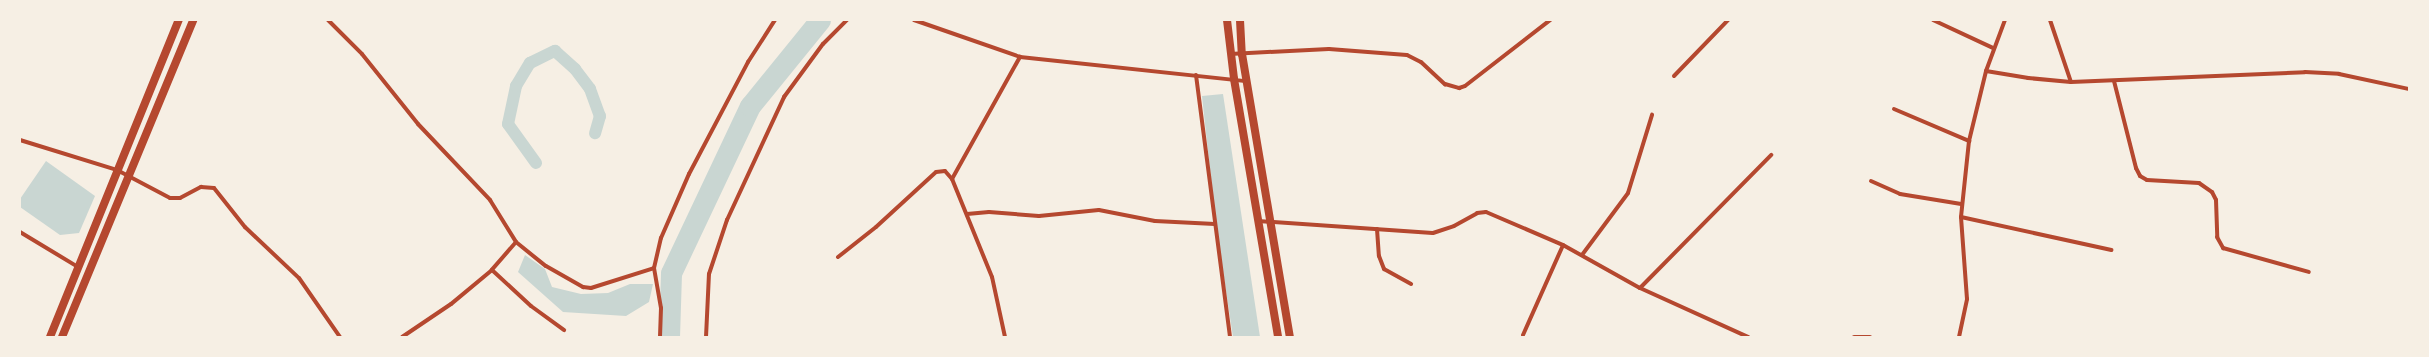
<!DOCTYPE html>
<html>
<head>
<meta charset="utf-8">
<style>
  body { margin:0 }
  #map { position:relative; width:2429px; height:357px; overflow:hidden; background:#f6efe4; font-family:"Exo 2",sans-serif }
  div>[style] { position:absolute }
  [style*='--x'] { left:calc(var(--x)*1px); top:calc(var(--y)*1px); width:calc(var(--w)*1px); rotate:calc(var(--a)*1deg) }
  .water>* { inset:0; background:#c9d6d2 }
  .canal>* { height:12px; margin:-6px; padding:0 6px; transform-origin:6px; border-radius:6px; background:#c9d6d2 }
  .river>* { height:21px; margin:-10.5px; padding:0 10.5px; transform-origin:10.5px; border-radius:10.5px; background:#c9d6d2 }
  .minor>* { height:4px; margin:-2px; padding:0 2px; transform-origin:2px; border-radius:2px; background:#b5482f }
  .primary>* { height:8px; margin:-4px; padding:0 4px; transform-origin:4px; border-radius:4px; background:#b5482f }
  .trunk>* { height:8px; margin:-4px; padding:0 4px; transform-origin:4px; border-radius:4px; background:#b5482f }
  span { translate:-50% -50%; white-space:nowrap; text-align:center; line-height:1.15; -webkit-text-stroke:3px #f6efe4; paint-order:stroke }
  .frame { position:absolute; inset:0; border:21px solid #f6efe4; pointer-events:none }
</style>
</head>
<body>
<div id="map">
  <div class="water">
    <i style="clip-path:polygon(1223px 94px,1260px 337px,1233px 337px,1216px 225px,1202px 96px)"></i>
    <i style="clip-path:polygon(46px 161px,95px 196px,79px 233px,60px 235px,20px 207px,20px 199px)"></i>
    <i style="clip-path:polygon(525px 255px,545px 269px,552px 287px,581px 294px,608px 293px,630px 284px,653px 284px,649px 302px,626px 316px,563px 312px,518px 272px)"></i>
  </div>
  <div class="canal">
    <i style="--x:536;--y:163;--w:48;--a:-125.7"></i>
    <i style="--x:508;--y:124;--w:39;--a:-78"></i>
    <i style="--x:516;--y:86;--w:27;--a:-59"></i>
    <i style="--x:530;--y:63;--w:28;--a:-26"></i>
    <i style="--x:555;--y:51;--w:27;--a:42"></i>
    <i style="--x:575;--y:69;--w:25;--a:53"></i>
    <i style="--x:590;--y:89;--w:29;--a:70"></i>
    <i style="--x:600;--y:116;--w:18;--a:106"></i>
  </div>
  <div class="river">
    <i style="--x:669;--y:337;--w:64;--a:-88.2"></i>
    <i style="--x:671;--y:273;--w:185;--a:-64.7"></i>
    <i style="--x:750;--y:106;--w:111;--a:-50.9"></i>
  </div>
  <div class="minor">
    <i style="--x:328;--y:20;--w:48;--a:45"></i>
    <i style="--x:362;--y:54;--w:90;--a:51.3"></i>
    <i style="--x:418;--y:124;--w:105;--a:46.5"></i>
    <i style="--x:490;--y:200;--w:49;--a:58.2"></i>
    <i style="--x:516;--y:242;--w:37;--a:131"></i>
    <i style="--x:492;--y:270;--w:53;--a:140.3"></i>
    <i style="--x:451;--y:304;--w:59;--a:146"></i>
    <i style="--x:914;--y:20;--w:112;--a:19.2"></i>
    <i style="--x:1020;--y:57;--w:227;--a:6.1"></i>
    <i style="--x:1933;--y:20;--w:66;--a:25"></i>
    <i style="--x:2050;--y:20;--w:65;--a:71.3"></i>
    <i style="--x:1230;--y:54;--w:99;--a:-2.9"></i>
    <i style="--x:1329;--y:49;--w:78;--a:4.4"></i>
    <i style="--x:1407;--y:55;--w:16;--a:27"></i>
    <i style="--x:1421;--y:62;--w:33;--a:43"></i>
    <i style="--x:1445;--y:84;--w:15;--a:16"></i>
    <i style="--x:1459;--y:88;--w:6;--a:-18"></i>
    <i style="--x:1465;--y:86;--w:108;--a:-37.8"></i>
    <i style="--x:1986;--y:71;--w:43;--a:9.5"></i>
    <i style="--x:2028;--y:78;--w:43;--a:5.3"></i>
    <i style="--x:2071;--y:82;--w:234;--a:-2.4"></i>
    <i style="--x:2305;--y:72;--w:34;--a:3"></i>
    <i style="--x:2339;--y:74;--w:72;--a:12.1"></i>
    <i style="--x:1196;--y:75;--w:264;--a:82.6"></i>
    <i style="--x:1674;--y:76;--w:78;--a:-46"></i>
    <i style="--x:2114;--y:81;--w:90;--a:75.8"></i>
    <i style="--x:2136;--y:168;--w:9;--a:63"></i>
    <i style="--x:2140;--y:176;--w:8;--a:30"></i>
    <i style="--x:2147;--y:180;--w:52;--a:3.3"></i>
    <i style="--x:2199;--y:183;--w:16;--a:35"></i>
    <i style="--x:2212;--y:192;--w:9;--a:63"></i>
    <i style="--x:2216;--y:200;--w:37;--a:88"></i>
    <i style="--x:2217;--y:237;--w:13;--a:61"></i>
    <i style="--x:2223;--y:248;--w:89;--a:15.6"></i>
    <i style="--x:1894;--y:109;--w:82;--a:23.1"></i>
    <i style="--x:20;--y:140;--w:102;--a:17.2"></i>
    <i style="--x:117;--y:170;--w:60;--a:27.8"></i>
    <i style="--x:170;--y:198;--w:10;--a:0"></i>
    <i style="--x:180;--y:198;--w:24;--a:-28"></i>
    <i style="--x:201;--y:187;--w:13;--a:4"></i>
    <i style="--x:214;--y:188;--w:50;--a:51.5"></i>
    <i style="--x:245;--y:227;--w:74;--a:43.4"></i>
    <i style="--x:299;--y:278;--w:72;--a:55.2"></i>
    <i style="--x:1871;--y:181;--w:32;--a:24"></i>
    <i style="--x:1900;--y:194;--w:62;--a:9.3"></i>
    <i style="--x:967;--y:214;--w:22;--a:-5"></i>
    <i style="--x:989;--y:212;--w:50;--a:4.6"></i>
    <i style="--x:1039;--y:216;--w:60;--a:-5.7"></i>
    <i style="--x:1099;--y:210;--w:57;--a:11.1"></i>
    <i style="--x:1155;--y:221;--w:60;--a:2.9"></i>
    <i style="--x:1961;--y:217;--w:154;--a:12.4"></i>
    <i style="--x:1258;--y:221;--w:175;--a:3.9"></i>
    <i style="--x:1433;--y:233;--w:22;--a:-18"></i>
    <i style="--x:1454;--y:226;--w:26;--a:-29"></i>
    <i style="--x:1477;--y:213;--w:9;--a:-6"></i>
    <i style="--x:1486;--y:212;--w:84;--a:23.2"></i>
    <i style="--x:1563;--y:245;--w:88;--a:29.2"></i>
    <i style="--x:1640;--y:288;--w:119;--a:24.4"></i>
    <i style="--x:1377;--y:229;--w:27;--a:86"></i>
    <i style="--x:1379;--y:256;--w:14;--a:69"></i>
    <i style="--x:1384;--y:269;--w:31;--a:29"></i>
    <i style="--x:20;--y:232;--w:68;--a:31.1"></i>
    <i style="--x:516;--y:242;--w:38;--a:39"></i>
    <i style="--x:546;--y:266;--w:43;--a:29.6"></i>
    <i style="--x:583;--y:287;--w:8;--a:7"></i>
    <i style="--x:591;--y:288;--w:66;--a:-17.6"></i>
    <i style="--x:654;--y:268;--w:31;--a:-77"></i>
    <i style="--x:661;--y:238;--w:70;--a:-66.4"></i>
    <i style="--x:689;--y:174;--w:127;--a:-62.2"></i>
    <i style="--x:748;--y:62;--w:50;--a:-57.3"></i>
    <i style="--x:1582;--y:255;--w:77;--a:-53.4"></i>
    <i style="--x:1628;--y:193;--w:82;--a:-72.9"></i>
    <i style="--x:838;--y:257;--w:48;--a:-38.3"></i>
    <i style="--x:876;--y:227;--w:81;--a:-42.5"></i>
    <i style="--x:936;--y:172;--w:9;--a:-6"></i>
    <i style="--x:945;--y:171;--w:11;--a:49"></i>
    <i style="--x:654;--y:268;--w:41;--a:80.1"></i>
    <i style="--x:661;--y:308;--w:29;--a:92"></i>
    <i style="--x:492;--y:270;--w:53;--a:42.7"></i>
    <i style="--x:531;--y:306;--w:41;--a:36"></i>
    <i style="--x:1640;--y:288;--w:187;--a:-45.4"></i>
    <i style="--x:1523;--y:335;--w:98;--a:-66"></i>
    <i style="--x:706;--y:337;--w:63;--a:-87.3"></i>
    <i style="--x:709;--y:274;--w:57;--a:-71.6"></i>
    <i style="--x:727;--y:220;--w:136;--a:-65.1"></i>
    <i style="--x:784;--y:97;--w:66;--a:-53.7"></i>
    <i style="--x:823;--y:44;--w:34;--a:-45"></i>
    <i style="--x:1005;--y:337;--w:61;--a:-102.2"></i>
    <i style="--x:992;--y:277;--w:106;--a:-112.2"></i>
    <i style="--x:952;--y:179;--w:140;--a:-60.9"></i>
    <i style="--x:1854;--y:337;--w:16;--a:0"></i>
    <i style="--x:1959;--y:337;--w:39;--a:-78"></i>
    <i style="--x:1967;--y:299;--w:82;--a:-94.2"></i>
    <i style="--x:1961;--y:217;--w:76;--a:-84"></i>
    <i style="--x:1969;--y:141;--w:72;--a:-76.3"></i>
    <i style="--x:1986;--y:71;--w:54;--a:-69.6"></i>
  </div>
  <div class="primary">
    <i style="--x:50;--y:337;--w:342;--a:-67.9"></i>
    <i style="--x:62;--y:337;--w:343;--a:-67.5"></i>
  </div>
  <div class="trunk">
    <i style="--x:1227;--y:20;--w:59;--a:83.2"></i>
    <i style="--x:1234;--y:79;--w:262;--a:80.3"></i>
    <i style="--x:1240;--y:20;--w:34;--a:87"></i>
    <i style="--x:1242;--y:54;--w:287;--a:80.4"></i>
  </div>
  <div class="frame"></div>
</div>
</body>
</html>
